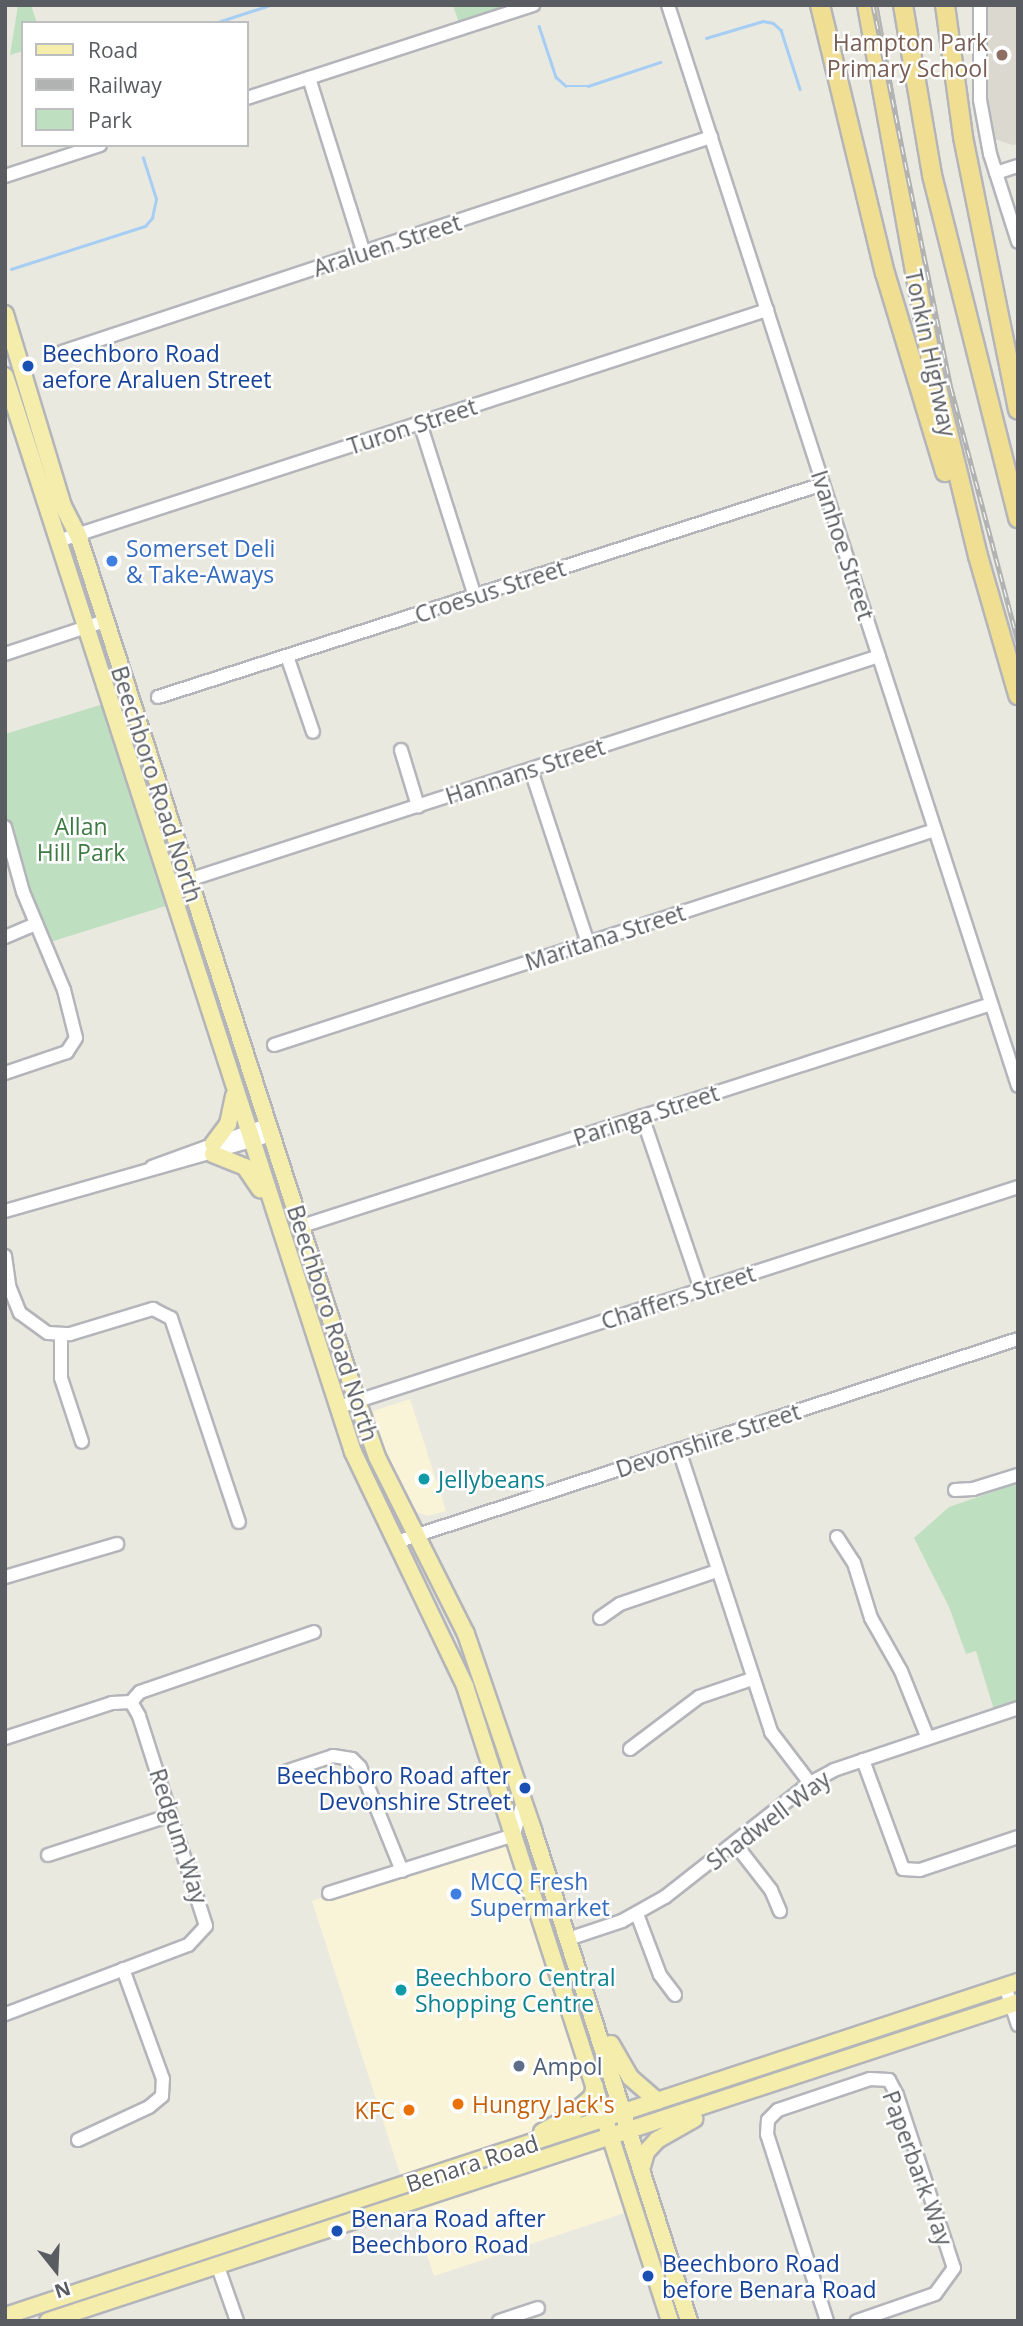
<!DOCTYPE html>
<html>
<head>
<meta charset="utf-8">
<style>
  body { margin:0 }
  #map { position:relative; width:1023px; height:2326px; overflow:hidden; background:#eae9e0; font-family:"Open Sans",sans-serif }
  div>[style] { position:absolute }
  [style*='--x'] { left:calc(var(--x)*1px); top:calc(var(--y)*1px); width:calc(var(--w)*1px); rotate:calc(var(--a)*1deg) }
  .commercial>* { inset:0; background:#f9f3d7 }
  .education>* { inset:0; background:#dad8cf }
  .green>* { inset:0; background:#bfdfc1 }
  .stream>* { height:2.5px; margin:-1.25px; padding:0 1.25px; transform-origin:1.25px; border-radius:1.25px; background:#a6cef4 }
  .roads { filter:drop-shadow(2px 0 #b3b5ba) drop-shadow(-2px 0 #b3b5ba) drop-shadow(0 2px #b3b5ba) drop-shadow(0 -2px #b3b5ba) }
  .minor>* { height:12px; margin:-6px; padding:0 6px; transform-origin:6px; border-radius:6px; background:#fff }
  .major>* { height:16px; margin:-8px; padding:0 8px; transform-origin:8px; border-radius:8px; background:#f5edab }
  .highway>* { height:18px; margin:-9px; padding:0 9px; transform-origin:9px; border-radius:9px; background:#f0de92 }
  .rail>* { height:5px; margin-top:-2.5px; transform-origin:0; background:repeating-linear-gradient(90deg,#fff 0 8px,#b1b2b2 0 16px); box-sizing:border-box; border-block:2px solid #b1b2b2 }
  .dots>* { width:19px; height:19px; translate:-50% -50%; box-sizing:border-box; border:4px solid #fff; border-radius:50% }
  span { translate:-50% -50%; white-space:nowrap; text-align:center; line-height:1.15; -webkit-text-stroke:5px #fff; paint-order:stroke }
  .education-label { font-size:23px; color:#785e54 }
  .right { translate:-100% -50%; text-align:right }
  .street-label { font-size:23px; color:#595c60 }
  .transit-label { font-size:23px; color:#164399 }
  .left { translate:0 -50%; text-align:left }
  .shop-label { font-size:23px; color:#366cbe }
  .park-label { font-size:23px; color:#3d7b43 }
  .culture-label { font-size:23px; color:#0d838f }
  .service-label { font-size:23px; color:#4e5e75 }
  .food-label { font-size:23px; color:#c56008 }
  .frame { position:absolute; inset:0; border:7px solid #595c60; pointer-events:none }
  .legend { position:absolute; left:21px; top:21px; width:228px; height:126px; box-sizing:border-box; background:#fff; border:2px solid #bdbebf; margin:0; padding:9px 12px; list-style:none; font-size:21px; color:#595c60 }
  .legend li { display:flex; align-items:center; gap:14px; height:35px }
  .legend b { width:35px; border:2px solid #bdbebf }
  .north { position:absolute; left:21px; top:2235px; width:70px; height:70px; -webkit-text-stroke:5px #fff; paint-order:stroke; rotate:162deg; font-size:19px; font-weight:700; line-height:28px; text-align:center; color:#595c60 }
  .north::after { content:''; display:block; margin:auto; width:24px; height:32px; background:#595c60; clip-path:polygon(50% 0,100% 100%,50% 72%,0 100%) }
</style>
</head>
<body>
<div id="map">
  <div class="commercial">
    <i style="clip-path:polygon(410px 1399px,446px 1511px,428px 1516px,417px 1512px,384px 1451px,373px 1411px)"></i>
    <i style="clip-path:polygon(514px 1835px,595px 2086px,545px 2131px,404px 2186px,312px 1901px)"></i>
    <i style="clip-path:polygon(611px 2138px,634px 2210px,434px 2276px,410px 2203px)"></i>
  </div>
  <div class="education">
    <i style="clip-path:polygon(987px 5px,1018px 5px,1018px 144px,1013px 145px,991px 138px,986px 104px)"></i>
  </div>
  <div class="green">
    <i style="clip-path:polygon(18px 5px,31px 5px,37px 23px,23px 23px,23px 51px,10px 55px)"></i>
    <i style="clip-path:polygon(453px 5px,521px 5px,461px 29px)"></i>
    <i style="clip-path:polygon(110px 702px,175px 903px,47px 943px,5px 827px,5px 734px)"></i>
    <i style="clip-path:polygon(1018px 1483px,1018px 1703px,994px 1710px,976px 1651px,966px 1654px,949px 1607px,914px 1538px,949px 1507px)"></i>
  </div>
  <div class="stream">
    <i style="--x:215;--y:23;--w:58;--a:-18.1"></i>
    <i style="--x:539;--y:26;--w:54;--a:71.6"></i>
    <i style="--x:556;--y:77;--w:13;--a:42"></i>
    <i style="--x:566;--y:86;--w:22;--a:0"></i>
    <i style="--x:588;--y:86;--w:76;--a:-18.4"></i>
    <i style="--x:706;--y:38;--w:59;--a:-16.6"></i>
    <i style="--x:763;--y:21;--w:10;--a:11"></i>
    <i style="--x:773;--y:23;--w:11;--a:41"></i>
    <i style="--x:781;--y:30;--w:62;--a:72.1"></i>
    <i style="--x:11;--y:269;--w:141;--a:-17.8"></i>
    <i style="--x:145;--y:226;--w:11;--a:-49"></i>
    <i style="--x:152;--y:218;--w:19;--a:-78"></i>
    <i style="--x:156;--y:199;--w:43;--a:-107.6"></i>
  </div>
  <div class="roads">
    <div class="minor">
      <i style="--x:668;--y:5;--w:1136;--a:72.06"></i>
      <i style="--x:980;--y:5;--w:95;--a:90"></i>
      <i style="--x:980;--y:100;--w:55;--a:79.5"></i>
      <i style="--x:990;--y:154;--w:92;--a:72.3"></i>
      <i style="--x:309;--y:78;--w:183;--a:72.6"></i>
      <i style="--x:247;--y:98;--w:301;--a:-18"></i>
      <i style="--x:996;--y:173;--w:23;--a:-18"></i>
      <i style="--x:5;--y:176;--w:100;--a:-18.1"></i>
      <i style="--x:62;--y:352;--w:684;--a:-18.33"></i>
      <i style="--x:420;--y:423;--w:182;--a:72.4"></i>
      <i style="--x:58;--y:541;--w:746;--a:-18.05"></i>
      <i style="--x:5;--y:654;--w:105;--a:-18.3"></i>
      <i style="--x:287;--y:656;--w:80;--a:71.1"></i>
      <i style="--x:158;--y:697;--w:698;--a:-17.76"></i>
      <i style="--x:401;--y:750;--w:59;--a:73.1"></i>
      <i style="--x:531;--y:770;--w:182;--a:71.8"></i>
      <i style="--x:5;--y:827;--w:67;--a:74.5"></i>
      <i style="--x:23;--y:892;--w:106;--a:67.3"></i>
      <i style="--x:64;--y:990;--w:49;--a:76"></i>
      <i style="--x:76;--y:1038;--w:17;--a:123"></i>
      <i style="--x:67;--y:1052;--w:65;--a:161.3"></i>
      <i style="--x:170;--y:886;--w:745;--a:-17.97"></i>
      <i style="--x:5;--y:937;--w:34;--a:-23"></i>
      <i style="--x:274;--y:1045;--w:695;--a:-18.02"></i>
      <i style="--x:642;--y:1116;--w:183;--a:71.2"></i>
      <i style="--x:152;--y:1167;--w:122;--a:-20.1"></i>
      <i style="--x:5;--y:1211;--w:277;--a:-15.9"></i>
      <i style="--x:302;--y:1226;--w:724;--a:-17.86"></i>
      <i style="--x:5;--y:1256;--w:30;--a:82"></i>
      <i style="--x:9;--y:1286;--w:29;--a:68"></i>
      <i style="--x:20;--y:1313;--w:34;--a:36"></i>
      <i style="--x:48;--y:1333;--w:22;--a:3"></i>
      <i style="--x:70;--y:1334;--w:87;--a:-16.8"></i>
      <i style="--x:153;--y:1309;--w:20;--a:27"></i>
      <i style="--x:171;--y:1318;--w:215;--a:71.6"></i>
      <i style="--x:61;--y:1335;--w:43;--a:90"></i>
      <i style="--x:61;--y:1378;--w:67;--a:71.8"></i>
      <i style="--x:339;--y:1407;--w:714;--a:-17.95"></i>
      <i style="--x:679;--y:1450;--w:297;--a:71.9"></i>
      <i style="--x:771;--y:1732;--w:64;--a:52.6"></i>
      <i style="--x:955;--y:1490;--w:18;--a:-3"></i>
      <i style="--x:973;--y:1489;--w:47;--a:-17.3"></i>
      <i style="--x:837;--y:1537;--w:31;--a:57"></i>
      <i style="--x:854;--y:1563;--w:58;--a:72.8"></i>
      <i style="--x:871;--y:1618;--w:61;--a:60.5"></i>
      <i style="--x:901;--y:1671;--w:70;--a:68.2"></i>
      <i style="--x:399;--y:1541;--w:651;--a:-18.07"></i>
      <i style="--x:5;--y:1577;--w:117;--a:-16.4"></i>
      <i style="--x:600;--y:1618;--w:24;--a:-35"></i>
      <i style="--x:620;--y:1604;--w:102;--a:-18.8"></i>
      <i style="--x:131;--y:1702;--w:13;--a:-48"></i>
      <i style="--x:140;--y:1692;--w:184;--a:-19"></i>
      <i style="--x:5;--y:1738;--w:113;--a:-18.1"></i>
      <i style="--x:112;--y:1703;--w:19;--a:-3"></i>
      <i style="--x:131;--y:1702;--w:16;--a:60"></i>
      <i style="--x:139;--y:1716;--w:220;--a:72.3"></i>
      <i style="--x:206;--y:1926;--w:26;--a:133"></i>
      <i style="--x:188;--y:1945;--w:196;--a:159.3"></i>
      <i style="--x:630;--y:1749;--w:86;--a:-37"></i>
      <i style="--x:699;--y:1697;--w:56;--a:-18.8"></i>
      <i style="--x:863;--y:1760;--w:116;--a:69.8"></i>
      <i style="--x:903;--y:1869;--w:17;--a:3"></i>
      <i style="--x:920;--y:1870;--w:103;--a:-18.6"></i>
      <i style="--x:285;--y:1772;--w:51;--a:-18.4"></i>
      <i style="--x:333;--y:1756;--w:19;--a:9"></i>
      <i style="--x:352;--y:1759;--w:11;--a:45"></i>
      <i style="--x:360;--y:1767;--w:112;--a:68"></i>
      <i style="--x:514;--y:1835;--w:34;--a:-75"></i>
      <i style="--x:736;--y:1845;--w:57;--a:52.1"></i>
      <i style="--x:771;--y:1890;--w:23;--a:67"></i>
      <i style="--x:48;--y:1855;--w:129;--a:-18"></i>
      <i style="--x:329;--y:1893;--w:194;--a:-17.4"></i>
      <i style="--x:637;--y:1914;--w:65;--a:69.3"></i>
      <i style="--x:660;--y:1975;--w:25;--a:53"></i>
      <i style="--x:568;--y:1939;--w:57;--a:-18.4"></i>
      <i style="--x:622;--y:1921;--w:49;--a:-29.2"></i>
      <i style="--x:665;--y:1897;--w:184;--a:-38.2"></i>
      <i style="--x:810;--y:1783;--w:27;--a:-28"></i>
      <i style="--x:834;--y:1770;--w:194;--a:-18.6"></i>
      <i style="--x:1005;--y:1986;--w:41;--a:71.6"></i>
      <i style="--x:78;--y:2140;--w:78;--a:-24.9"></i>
      <i style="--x:149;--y:2107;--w:17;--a:-40"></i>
      <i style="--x:162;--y:2096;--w:17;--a:-87"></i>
      <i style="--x:163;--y:2079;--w:117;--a:-110"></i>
      <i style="--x:218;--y:2267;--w:57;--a:70.6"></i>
      <i style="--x:499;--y:2321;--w:41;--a:-18.4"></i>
      <i style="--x:827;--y:2321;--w:196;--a:-107.8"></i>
      <i style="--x:767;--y:2134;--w:14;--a:-86"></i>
      <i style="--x:768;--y:2120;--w:14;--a:-45"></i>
      <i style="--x:778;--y:2110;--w:97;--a:-18.6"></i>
      <i style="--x:870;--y:2079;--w:19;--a:3"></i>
      <i style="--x:889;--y:2080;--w:17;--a:62"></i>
      <i style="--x:897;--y:2095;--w:182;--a:71.8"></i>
      <i style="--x:954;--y:2268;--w:32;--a:126"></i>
      <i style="--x:935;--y:2294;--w:83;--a:160.9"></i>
    </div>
    <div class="major">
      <i style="--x:5;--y:314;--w:201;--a:73.2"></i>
      <i style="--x:63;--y:506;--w:33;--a:63"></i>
      <i style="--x:78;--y:535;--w:910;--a:72.14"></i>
      <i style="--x:357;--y:1401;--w:59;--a:70.3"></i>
      <i style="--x:377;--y:1457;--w:198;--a:63.3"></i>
      <i style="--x:466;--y:1634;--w:207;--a:71.1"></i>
      <i style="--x:533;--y:1830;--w:515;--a:72.37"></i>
      <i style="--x:5;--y:376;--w:1131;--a:72.08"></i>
      <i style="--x:353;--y:1452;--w:259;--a:64.4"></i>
      <i style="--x:465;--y:1686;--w:667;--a:72.11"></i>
      <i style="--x:213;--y:1144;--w:25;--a:-53"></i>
      <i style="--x:228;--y:1124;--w:29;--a:-78"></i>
      <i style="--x:213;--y:1154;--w:35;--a:22"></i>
      <i style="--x:245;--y:1167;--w:27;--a:56"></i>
      <i style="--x:611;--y:2044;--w:39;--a:60"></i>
      <i style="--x:631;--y:2078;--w:35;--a:41"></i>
      <i style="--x:542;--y:2132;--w:31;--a:-29"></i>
      <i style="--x:569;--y:2117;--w:30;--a:-41"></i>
      <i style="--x:592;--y:2097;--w:11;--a:-75"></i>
      <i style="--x:641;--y:2170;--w:19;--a:-74"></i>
      <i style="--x:646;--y:2152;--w:16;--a:-47"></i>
      <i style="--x:657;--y:2140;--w:43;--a:-29.6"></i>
      <i style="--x:5;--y:2316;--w:1067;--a:-18.25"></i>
      <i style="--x:48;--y:2321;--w:1021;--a:-18.2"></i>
    </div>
    <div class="highway">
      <i style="--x:820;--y:5;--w:276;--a:76.4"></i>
      <i style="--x:885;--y:273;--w:208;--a:73.2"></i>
      <i style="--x:867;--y:5;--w:371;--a:79.8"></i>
      <i style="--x:933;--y:370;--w:191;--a:76.4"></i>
      <i style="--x:978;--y:556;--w:145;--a:73.9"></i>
      <i style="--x:903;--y:5;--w:172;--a:80.3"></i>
      <i style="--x:932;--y:175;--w:354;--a:75.9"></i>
      <i style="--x:945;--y:5;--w:133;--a:82.2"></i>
      <i style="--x:963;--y:137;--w:278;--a:78.6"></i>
    </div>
  </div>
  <div class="rail">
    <i style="--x:873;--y:5;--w:391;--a:78.5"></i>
    <i style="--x:951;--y:388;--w:263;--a:75.2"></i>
  </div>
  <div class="dots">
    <i style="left:1002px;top:55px;background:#8d6e63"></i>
    <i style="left:28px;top:366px;background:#1a4fb4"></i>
    <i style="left:112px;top:561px;background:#3f7fe0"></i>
    <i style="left:424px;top:1479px;background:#0f9aa8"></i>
    <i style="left:525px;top:1788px;background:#1a4fb4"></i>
    <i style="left:456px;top:1894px;background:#3f7fe0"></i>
    <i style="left:401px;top:1990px;background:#0f9aa8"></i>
    <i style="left:519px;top:2066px;background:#5c6f8a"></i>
    <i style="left:458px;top:2104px;background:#e8710a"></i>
    <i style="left:409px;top:2110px;background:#e8710a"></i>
    <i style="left:337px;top:2231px;background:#1a4fb4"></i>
    <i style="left:648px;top:2276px;background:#1a4fb4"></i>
  </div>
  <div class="education-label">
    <span class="right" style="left:988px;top:55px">Hampton Park<br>Primary School</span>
  </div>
  <div class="street-label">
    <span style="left:387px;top:245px;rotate:-18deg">Araluen Street</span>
    <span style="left:931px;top:353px;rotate:78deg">Tonkin Highway</span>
    <span style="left:412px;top:426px;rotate:-18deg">Turon Street</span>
    <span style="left:843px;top:545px;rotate:72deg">Ivanhoe Street</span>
    <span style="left:490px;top:591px;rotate:-18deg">Croesus Street</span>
    <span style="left:525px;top:771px;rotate:-18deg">Hannans Street</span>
    <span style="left:157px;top:784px;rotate:72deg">Beechboro Road North</span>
    <span style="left:605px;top:937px;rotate:-18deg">Maritana Street</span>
    <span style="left:646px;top:1115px;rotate:-18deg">Paringa Street</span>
    <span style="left:678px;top:1297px;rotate:-18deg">Chaffers Street</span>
    <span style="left:333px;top:1323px;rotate:72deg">Beechboro Road North</span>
    <span style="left:708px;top:1440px;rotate:-18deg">Devonshire Street</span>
    <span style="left:768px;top:1820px;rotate:-37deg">Shadwell Way</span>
    <span style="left:179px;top:1836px;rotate:72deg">Redgum Way</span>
    <span style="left:472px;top:2163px;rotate:-18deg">Benara Road</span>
    <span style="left:918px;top:2168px;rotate:70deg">Paperbark Way</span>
  </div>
  <div class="transit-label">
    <span class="left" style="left:42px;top:366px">Beechboro Road<br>aefore Araluen Street</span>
    <span class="right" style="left:511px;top:1788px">Beechboro Road after<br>Devonshire Street</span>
    <span class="left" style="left:351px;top:2231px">Benara Road after<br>Beechboro Road</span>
    <span class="left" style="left:662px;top:2276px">Beechboro Road<br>before Benara Road</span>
  </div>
  <div class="shop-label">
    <span class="left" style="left:126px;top:561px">Somerset Deli<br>&amp; Take-Aways</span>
    <span class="left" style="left:470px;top:1894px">MCQ Fresh<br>Supermarket</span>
  </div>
  <div class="park-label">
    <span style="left:81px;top:839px">Allan<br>Hill Park</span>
  </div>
  <div class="culture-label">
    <span class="left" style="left:438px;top:1479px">Jellybeans</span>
    <span class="left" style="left:415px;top:1990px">Beechboro Central<br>Shopping Centre</span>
  </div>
  <div class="service-label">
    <span class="left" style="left:533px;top:2066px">Ampol</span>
  </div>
  <div class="food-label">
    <span class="left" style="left:472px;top:2104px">Hungry Jack's</span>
    <span class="right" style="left:395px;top:2110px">KFC</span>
  </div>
  <div class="frame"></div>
  <ul class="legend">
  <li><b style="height:9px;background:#f5edab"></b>Road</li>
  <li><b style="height:9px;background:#b1b2b2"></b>Railway</li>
  <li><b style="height:19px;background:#bfdfc1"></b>Park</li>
  </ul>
  <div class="north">N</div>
</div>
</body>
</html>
